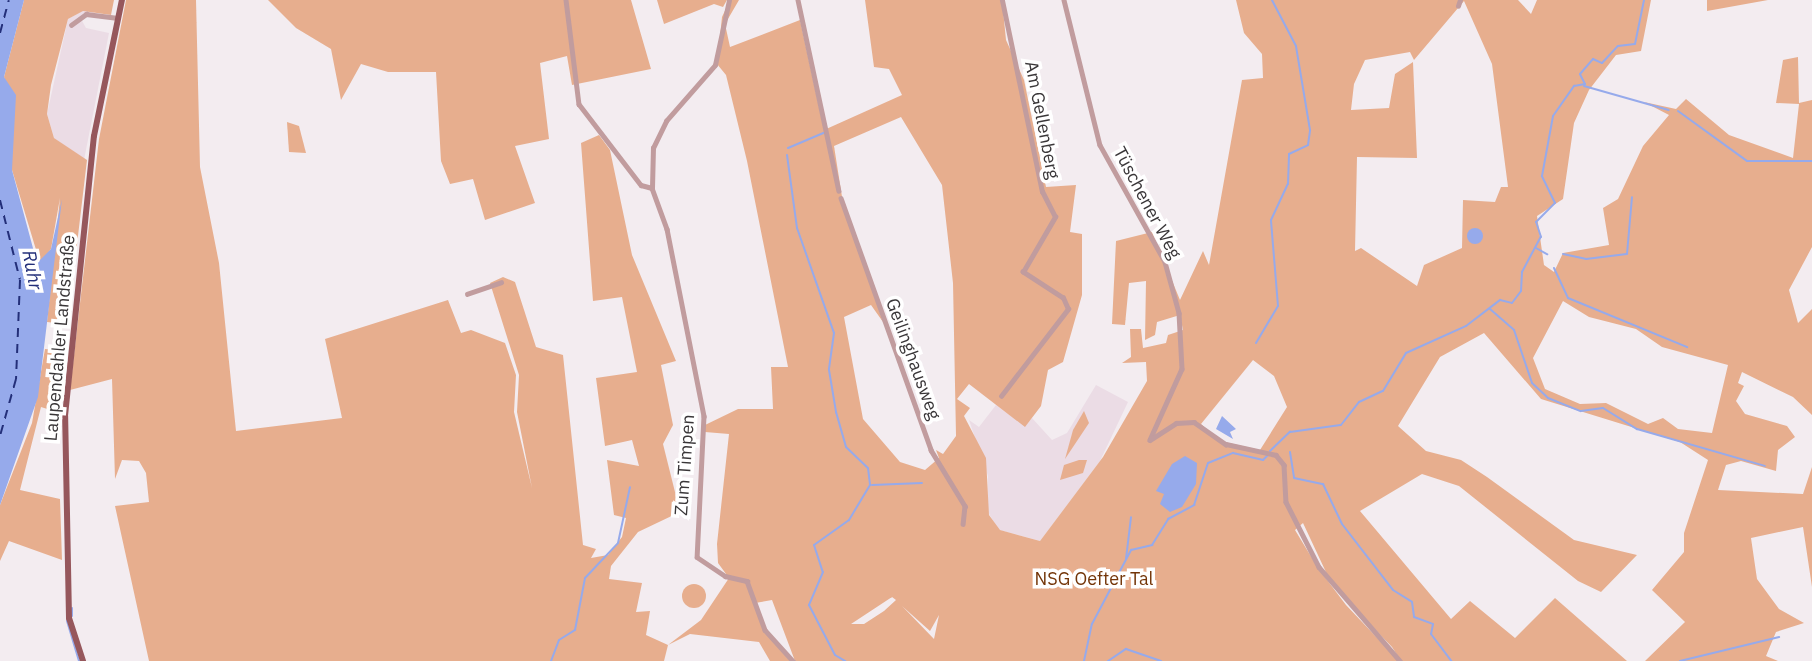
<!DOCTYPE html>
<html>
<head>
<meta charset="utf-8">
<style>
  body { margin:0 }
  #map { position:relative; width:1812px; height:661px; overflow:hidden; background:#f3ecf0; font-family:"IBM Plex Sans",sans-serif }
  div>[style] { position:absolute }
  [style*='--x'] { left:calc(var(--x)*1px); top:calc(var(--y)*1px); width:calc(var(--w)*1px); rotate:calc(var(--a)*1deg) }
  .built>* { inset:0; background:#ebdce5 }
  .green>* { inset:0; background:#e7ae8e }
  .round { border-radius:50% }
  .water>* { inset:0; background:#96aaeb }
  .stream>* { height:2px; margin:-1px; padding:0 1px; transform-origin:1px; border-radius:1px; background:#96aaeb }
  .ferry>* { height:2px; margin-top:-1px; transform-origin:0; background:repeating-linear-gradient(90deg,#232f79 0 9px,transparent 0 16px) }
  .minor>* { height:4.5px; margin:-2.25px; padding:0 2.25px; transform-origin:2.25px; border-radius:2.25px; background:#c19c9e }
  .major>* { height:6px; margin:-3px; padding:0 3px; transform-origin:3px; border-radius:3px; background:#96575c }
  span { translate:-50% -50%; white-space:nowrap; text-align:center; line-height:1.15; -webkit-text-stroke:7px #fff; paint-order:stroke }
  .street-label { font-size:18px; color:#393638 }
  .park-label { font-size:18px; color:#733508 }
  .water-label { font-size:19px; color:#232f79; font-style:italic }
</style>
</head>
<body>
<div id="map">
  <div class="built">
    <i style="clip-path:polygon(82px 11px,97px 11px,81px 19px,86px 28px,109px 33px,84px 160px,54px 138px,47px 114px,68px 19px)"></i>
    <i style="clip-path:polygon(1096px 385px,1128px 402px,1100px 461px,1040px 541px,999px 530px,987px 511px,988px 476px,969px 420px,979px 427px,996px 405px,1025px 426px,1032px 418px,1052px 440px,1067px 433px)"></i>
  </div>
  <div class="green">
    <i style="clip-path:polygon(24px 0,114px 0,111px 15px,83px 11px,68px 19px,51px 85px,47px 114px,54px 138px,87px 160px,73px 278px,67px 278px,56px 323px,47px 322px,60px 198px,51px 249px,40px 263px,12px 170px,12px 102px,4px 77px)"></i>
    <i style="clip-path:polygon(evenodd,126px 0,196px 0,200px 167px,219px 263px,236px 431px,342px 418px,325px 339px,448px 300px,461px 333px,471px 330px,505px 343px,516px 375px,514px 412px,532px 488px,517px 412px,519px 375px,490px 283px,503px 277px,515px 282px,536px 347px,563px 355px,583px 545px,596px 549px,591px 558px,608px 555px,622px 537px,626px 518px,614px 515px,607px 460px,639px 466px,632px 440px,605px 446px,596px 378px,637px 372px,622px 297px,593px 301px,581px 143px,599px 135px,610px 150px,632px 255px,676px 361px,661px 365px,673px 425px,663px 444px,680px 512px,638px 532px,611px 566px,609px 579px,642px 583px,636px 612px,650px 611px,646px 635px,668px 645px,701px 620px,729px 578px,718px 563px,717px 544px,729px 434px,705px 432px,705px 425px,738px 409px,773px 409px,771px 367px,788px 367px,747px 161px,726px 75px,717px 64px,722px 17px,730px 0,739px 0,725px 24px,730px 47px,800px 20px,824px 130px,902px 95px,889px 69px,874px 67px,865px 0,1002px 0,1006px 40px,1024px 80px,1046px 187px,1076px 185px,1070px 232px,1082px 234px,1082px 295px,1063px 362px,1048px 370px,1041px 406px,1025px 427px,969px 384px,957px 399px,970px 408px,964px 416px,986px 458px,989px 515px,1000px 530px,1040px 541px,1103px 457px,1147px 381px,1146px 362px,1122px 363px,1131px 357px,1130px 329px,1141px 329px,1143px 348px,1166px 343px,1168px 335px,1183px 330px,1180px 315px,1157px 322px,1155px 335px,1145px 340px,1146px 281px,1129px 283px,1125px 325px,1112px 324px,1116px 241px,1152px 232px,1180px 300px,1203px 251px,1209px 265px,1242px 80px,1263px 78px,1262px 54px,1244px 33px,1236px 0,1518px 0,1531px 14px,1537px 0,1651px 0,1641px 51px,1616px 55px,1589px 90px,1574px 123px,1563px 199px,1537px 216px,1544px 265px,1554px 272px,1563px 253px,1609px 245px,1603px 208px,1618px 199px,1643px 146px,1669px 115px,1644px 102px,1676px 109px,1686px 99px,1729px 135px,1793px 158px,1799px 104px,1776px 103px,1783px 60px,1798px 57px,1799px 103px,1812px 100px,1812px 247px,1789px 290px,1798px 323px,1812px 309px,1812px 415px,1793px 397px,1742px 372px,1738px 383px,1744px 386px,1736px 401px,1745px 414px,1787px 426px,1795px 437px,1778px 450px,1776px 471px,1741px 461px,1726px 465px,1718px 490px,1803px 494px,1812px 467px,1812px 587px,1803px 527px,1751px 538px,1757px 579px,1779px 609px,1804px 623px,1776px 632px,1766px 656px,1778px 661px,1645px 661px,1685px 622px,1652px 590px,1684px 552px,1684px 533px,1708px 460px,1680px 442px,1541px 399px,1484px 333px,1440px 357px,1398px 426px,1426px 451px,1461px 460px,1487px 477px,1574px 540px,1637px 555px,1601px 592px,1578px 581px,1459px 486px,1422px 474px,1360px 511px,1451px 619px,1470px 601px,1515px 638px,1555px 598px,1627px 661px,1401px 661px,1392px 647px,1332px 585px,1303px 523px,1295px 530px,1318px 568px,1346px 605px,1399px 661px,795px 661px,772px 600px,755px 603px,764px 631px,790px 661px,770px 661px,759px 642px,690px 634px,668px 645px,664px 661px,149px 661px,115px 506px,149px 502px,146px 473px,139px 461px,122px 460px,115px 479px,112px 379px,70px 390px,99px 139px,126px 0,1464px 1px,1492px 64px,1508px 187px,1501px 187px,1495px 202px,1463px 200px,1462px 248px,1424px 265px,1417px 286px,1361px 248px,1355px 251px,1357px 157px,1417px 158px,1413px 62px,1395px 74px,1389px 108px,1351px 110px,1354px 84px,1365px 60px,1410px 52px,1414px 60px,1464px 1px,126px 0,901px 117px,942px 185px,953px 283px,956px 436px,943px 454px,936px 450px,939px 458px,925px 470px,900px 462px,863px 419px,844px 317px,871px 305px,883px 322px,843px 203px,834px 146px,901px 117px,126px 0,1563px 301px,1589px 317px,1636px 329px,1662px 347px,1728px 365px,1712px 433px,1678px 429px,1663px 418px,1648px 424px,1606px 403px,1580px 404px,1545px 389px,1533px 358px,1563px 301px,126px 0,1253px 360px,1274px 376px,1287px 407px,1260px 450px,1220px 441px,1201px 424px,1253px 360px,126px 0,892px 597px,896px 600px,884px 611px,864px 624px,851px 624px,892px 597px,126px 0,902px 606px,930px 631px,939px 615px,934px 639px,902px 606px)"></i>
    <i style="clip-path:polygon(268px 0,631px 0,651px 69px,572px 85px,567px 56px,540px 63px,549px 139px,515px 146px,535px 203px,485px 220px,473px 179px,450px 184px,441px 161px,436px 72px,388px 72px,361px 64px,341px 100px,331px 49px,296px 28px)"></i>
    <i style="clip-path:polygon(657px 0,727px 0,723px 7px,714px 4px,664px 24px)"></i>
    <i style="clip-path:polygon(1707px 0,1768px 0,1707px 11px)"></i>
    <i style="clip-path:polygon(287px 122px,299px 126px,306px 153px,289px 152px)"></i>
    <i style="clip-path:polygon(45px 349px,66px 351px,60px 413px,41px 407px,20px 490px,60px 499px,62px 560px,9px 541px,0 561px,0 505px,32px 423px)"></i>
    <i style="clip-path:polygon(1084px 411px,1089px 423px,1065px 459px,1073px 430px)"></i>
    <i style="clip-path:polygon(1079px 460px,1087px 460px,1083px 473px,1060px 480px,1064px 465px)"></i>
    <i class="round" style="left:682px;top:584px;width:24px;height:24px"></i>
  </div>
  <div class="water">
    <i style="clip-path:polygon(0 0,24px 0,4px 77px,16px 95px,12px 170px,37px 263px,51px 249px,62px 199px,38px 397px,0 505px)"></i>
    <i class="round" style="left:1467px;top:228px;width:16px;height:16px"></i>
    <i style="clip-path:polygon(1222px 416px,1236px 429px,1230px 432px,1233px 439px,1216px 429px)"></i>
    <i style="clip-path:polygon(1185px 456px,1197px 463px,1196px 484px,1182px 507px,1170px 512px,1160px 504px,1164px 494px,1156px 491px,1172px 464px)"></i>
  </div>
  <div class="stream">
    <i style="--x:1584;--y:86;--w:88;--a:15.8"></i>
    <i style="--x:1678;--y:111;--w:85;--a:35.9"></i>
    <i style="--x:1747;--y:161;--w:65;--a:0"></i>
    <i style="--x:788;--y:148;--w:39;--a:-23"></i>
    <i style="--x:787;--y:155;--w:74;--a:82.2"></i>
    <i style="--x:797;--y:228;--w:111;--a:70.6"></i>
    <i style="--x:834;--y:333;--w:37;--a:98"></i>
    <i style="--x:829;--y:370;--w:43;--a:80.5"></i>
    <i style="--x:836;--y:412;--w:36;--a:74"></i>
    <i style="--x:846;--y:447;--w:30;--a:44"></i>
    <i style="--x:868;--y:468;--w:17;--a:83"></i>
    <i style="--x:870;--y:485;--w:41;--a:121"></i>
    <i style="--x:849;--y:520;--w:43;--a:144.5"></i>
    <i style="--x:814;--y:545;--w:28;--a:72"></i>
    <i style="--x:823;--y:572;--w:36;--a:113"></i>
    <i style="--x:809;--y:605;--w:56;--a:62.5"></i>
    <i style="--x:835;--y:655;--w:12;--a:31"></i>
    <i style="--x:1536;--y:248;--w:13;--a:29"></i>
    <i style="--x:1563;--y:254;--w:24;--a:12"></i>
    <i style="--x:1586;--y:259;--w:41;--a:-7"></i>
    <i style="--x:1627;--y:254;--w:57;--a:-85"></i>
    <i style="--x:1554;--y:268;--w:33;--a:65"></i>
    <i style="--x:1568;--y:298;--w:129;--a:22.4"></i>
    <i style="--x:1490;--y:309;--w:32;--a:41"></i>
    <i style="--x:1514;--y:330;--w:56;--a:71.2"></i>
    <i style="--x:1532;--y:383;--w:22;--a:43"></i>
    <i style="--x:1548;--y:398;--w:35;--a:22"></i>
    <i style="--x:1581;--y:411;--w:22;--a:-8"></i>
    <i style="--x:1603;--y:408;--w:40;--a:32"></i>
    <i style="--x:1637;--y:429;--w:133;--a:16.1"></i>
    <i style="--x:1256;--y:343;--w:43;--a:-59.3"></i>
    <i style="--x:1278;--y:306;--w:86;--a:-94.7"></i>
    <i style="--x:1271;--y:220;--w:40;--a:-65"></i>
    <i style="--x:1288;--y:184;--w:30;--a:-88"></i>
    <i style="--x:1289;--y:154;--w:21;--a:-25"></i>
    <i style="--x:1308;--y:145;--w:15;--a:-82"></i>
    <i style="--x:1310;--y:130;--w:85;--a:-99.5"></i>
    <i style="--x:1296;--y:46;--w:52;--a:-117.6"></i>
    <i style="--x:1270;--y:451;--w:28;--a:-44"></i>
    <i style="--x:1290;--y:432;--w:51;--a:-7.8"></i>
    <i style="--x:1341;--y:425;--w:29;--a:-52"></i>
    <i style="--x:1359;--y:402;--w:26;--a:-25"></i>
    <i style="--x:1383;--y:391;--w:44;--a:-58.8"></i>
    <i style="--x:1406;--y:353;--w:66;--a:-24.2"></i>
    <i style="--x:1466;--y:326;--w:43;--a:-37.4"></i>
    <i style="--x:1500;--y:300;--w:12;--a:14"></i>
    <i style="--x:1512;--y:303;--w:15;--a:-53"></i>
    <i style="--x:1521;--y:291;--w:19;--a:-87"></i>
    <i style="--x:1522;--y:272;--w:40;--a:-62"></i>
    <i style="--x:1541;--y:237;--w:16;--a:-108"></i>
    <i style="--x:1536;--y:222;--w:27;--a:-45"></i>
    <i style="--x:1555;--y:203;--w:30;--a:-116"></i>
    <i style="--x:1542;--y:176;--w:61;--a:-79.6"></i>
    <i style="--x:1553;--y:116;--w:37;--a:-55"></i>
    <i style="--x:1574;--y:86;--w:11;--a:-10"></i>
    <i style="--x:1585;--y:84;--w:11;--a:-117"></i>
    <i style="--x:1580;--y:74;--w:20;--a:-49"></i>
    <i style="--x:1593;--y:59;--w:10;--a:24"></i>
    <i style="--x:1602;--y:63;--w:23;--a:-47"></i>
    <i style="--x:1618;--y:46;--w:17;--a:-7"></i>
    <i style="--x:1635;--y:44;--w:45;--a:-78.4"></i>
    <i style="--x:1290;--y:452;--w:26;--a:81"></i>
    <i style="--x:1294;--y:478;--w:30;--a:12"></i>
    <i style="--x:1323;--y:484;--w:44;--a:64.6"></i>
    <i style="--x:1342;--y:524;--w:83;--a:52.3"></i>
    <i style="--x:1393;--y:590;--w:22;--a:32"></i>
    <i style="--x:1412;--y:602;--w:15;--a:82"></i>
    <i style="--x:1414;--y:617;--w:20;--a:20"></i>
    <i style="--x:1433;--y:624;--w:10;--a:101"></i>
    <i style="--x:1431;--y:634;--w:34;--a:53"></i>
    <i style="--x:872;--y:485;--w:50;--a:-2.3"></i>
    <i style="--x:1126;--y:559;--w:42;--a:-83.2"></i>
    <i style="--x:72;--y:608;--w:8;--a:90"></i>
    <i style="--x:67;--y:621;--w:42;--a:73.3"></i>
    <i style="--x:551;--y:661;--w:22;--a:-69"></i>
    <i style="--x:559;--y:640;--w:19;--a:-32"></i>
    <i style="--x:575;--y:630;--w:53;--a:-79.1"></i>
    <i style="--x:585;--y:578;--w:48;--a:-46.7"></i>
    <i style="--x:618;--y:543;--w:57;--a:-77.9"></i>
    <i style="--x:1084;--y:661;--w:38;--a:-78"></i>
    <i style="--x:1092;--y:624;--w:84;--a:-62.2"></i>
    <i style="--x:1131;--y:550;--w:22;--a:-13"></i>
    <i style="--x:1152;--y:545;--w:31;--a:-58"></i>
    <i style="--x:1168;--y:519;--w:30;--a:-28"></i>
    <i style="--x:1194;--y:505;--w:44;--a:-71.6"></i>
    <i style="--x:1208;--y:463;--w:27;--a:-22"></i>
    <i style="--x:1233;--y:453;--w:31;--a:13"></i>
    <i style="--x:1263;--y:460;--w:7;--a:-45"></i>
    <i style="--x:1108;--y:661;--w:22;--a:-34"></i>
    <i style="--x:1126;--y:649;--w:37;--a:19"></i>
    <i style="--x:1680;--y:661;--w:102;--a:-13.6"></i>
  </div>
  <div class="ferry">
    <i style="--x:0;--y:33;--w:34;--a:-75"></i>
    <i style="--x:0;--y:200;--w:82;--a:76"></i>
    <i style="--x:20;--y:280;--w:99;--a:92.3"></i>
    <i style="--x:16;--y:379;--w:59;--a:105.7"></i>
  </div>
  <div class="minor">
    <i style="--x:566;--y:0;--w:105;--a:82.9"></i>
    <i style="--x:579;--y:104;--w:102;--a:52.6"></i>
    <i style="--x:641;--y:185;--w:11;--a:15"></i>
    <i style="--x:798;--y:0;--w:195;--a:77.9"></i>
    <i style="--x:1064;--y:0;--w:149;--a:76.1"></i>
    <i style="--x:1100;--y:145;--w:134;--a:60.9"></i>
    <i style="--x:1165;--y:262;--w:53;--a:74.6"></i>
    <i style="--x:1179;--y:313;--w:56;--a:86.9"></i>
    <i style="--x:1182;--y:369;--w:78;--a:114.3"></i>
    <i style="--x:1150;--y:440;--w:31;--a:-33"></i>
    <i style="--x:1176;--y:423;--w:18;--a:-3"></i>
    <i style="--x:1194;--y:422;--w:39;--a:35"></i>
    <i style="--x:1226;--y:444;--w:51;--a:12.4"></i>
    <i style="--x:1276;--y:455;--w:13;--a:51"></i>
    <i style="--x:1284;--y:465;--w:37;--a:87"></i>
    <i style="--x:1286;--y:502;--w:73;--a:63.1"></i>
    <i style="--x:1319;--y:567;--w:124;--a:49.2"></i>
    <i style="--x:1458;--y:6;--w:6;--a:-72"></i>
    <i style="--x:71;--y:25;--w:19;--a:-36"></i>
    <i style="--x:86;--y:14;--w:32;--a:7"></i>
    <i style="--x:652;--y:188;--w:44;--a:69.9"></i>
    <i style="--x:667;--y:229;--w:191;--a:78.8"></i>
    <i style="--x:704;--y:416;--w:141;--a:92.8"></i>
    <i style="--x:697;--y:557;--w:34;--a:34"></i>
    <i style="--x:725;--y:576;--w:23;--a:13"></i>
    <i style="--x:747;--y:581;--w:52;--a:69.8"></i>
    <i style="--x:765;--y:630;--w:42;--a:47.9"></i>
    <i style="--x:652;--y:188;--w:40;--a:-88.6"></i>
    <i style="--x:653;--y:148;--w:30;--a:-64"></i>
    <i style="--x:666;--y:121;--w:74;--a:-48.8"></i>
    <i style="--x:715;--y:65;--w:66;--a:-77.8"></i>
    <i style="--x:841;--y:198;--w:268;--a:70.3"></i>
    <i style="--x:931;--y:450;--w:66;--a:58.7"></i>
    <i style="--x:965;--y:506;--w:18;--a:96"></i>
    <i style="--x:467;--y:294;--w:36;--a:-19"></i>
    <i style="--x:1001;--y:396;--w:110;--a:-52.4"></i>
    <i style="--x:1068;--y:309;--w:12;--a:-114"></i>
    <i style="--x:1063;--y:298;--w:48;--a:-147"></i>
    <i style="--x:1023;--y:272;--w:64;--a:-59.8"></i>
    <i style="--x:1055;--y:217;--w:28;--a:-117"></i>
    <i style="--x:1042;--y:192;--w:196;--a:-101.8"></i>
  </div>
  <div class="major">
    <i style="--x:83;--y:661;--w:45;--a:-108"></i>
    <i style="--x:69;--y:618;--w:202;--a:-91.1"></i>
    <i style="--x:65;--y:416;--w:281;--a:-84.1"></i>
    <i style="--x:94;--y:136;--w:139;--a:-78.4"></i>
  </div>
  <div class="street-label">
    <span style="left:1042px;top:120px;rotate:79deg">Am Gellenberg</span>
    <span style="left:1147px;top:203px;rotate:62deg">Tüschener Weg</span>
    <span style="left:60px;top:338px;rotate:-85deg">Laupendahler Landstraße</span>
    <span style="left:913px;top:359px;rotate:70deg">Geilinghausweg</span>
    <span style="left:685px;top:465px;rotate:-86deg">Zum Timpen</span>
  </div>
  <div class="park-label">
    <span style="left:1094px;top:579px">NSG Oefter Tal</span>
  </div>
  <div class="water-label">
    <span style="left:32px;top:270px;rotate:79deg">Ruhr</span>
  </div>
</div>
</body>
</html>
